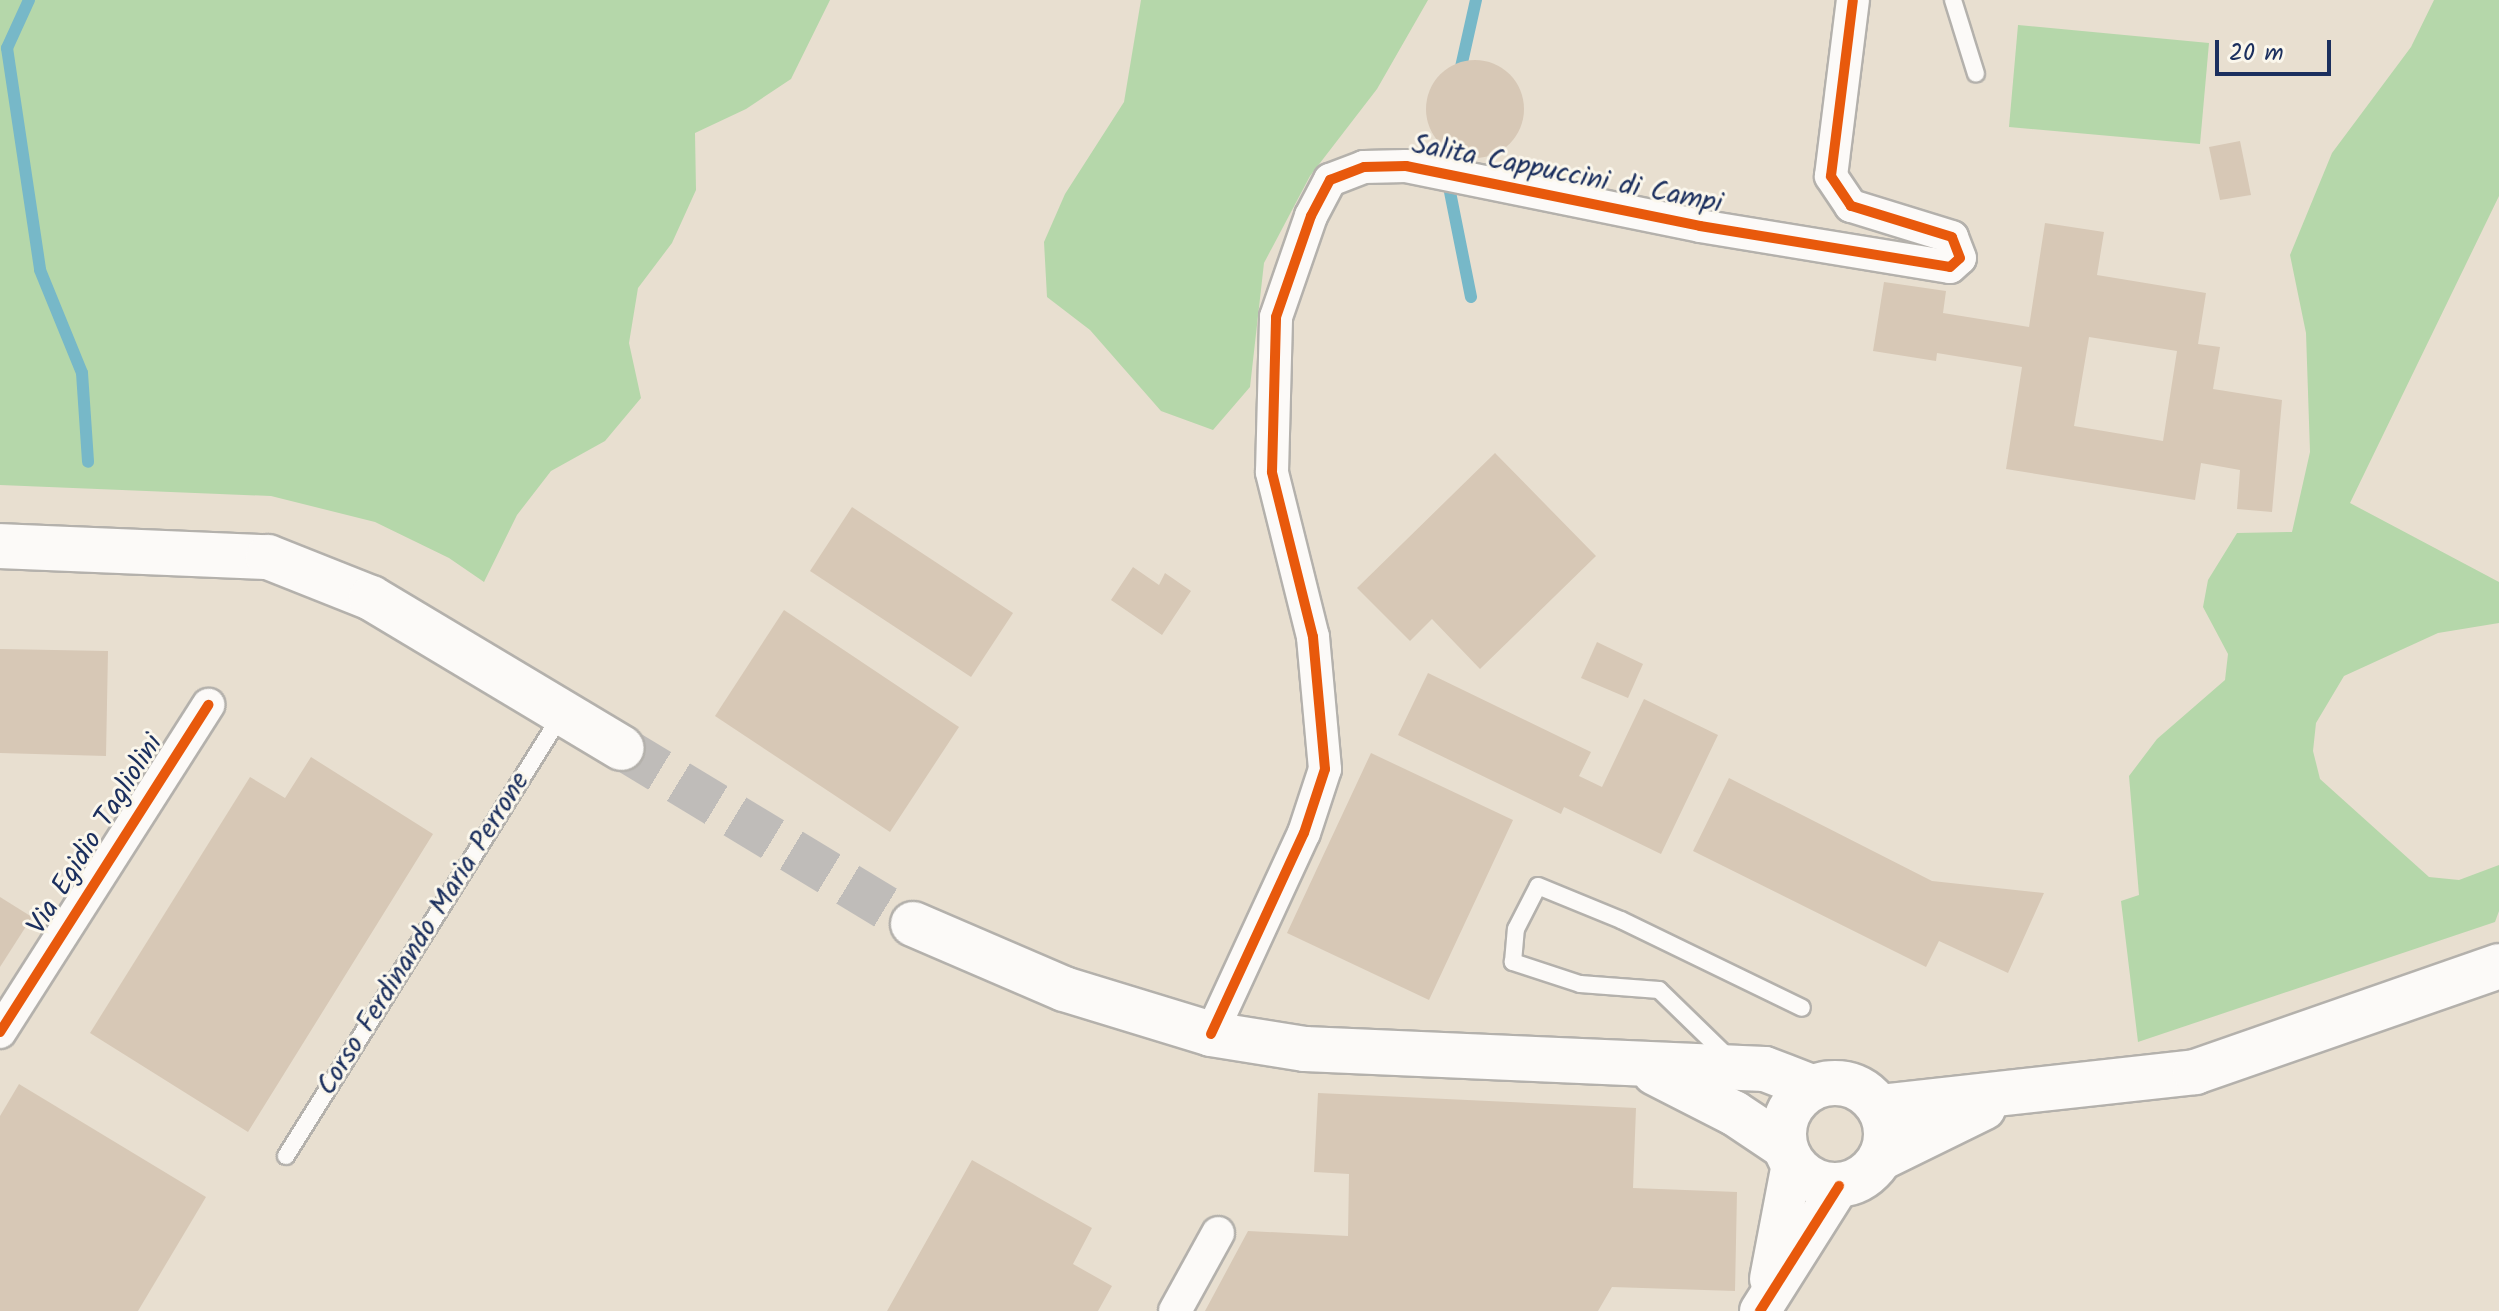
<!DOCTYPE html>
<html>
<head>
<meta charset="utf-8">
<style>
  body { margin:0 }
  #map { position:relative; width:2499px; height:1311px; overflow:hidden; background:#e8dfd0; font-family:Kalam,sans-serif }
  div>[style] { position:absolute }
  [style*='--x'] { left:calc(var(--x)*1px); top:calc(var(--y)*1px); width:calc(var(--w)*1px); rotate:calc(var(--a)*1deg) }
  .green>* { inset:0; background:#b5d7aa }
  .stream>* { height:12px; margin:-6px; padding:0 6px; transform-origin:6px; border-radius:6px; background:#77b8c8 }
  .building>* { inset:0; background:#d7c8b6 }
  .round { border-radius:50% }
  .secondary-tunnel>* { height:44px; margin-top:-22px; transform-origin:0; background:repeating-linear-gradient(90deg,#bfbcb9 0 44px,transparent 0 66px) }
  .roads { filter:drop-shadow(2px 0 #b4b1ac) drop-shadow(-2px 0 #b4b1ac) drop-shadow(0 2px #b4b1ac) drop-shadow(0 -2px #b4b1ac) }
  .service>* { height:16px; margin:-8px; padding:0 8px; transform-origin:8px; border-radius:8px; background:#fcfaf8 }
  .minor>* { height:32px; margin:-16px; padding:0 16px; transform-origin:16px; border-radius:16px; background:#fcfaf8 }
  .tertiary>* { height:40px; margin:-20px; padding:0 20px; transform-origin:20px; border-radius:20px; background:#fcfaf8 }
  .secondary>* { height:44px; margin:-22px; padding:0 22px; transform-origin:22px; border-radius:22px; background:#fcfaf8 }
  .secondary>.ring { margin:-22px; padding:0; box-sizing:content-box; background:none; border:44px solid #fcfaf8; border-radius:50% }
  .cycleway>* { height:10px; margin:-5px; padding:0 5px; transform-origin:5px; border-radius:5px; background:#e8590c }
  span { translate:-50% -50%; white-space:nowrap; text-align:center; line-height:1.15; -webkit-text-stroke:6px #fbf7ec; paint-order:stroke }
  .street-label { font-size:28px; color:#1b2f5e }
  .scale { position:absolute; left:2215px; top:40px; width:116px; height:36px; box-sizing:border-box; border:4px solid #1b2f5e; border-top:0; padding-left:10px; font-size:24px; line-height:28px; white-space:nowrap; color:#1b2f5e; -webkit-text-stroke:6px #fbf7ec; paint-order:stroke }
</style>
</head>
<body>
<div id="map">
  <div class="green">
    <i style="clip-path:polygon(0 0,830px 0,791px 79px,746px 109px,695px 133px,696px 190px,672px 243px,638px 288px,629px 343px,641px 398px,605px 441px,551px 471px,517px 515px,484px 582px,449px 558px,375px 522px,271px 496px,0 485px)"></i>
    <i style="clip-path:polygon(1141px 0,1428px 0,1377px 89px,1310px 176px,1264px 263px,1250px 387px,1213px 430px,1161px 411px,1090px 330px,1047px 297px,1044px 242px,1065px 194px,1124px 102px)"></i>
    <i style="clip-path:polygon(2434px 0,2499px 0,2499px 196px,2350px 503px,2499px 582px,2499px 623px,2438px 633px,2344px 676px,2316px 723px,2313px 751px,2320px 779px,2429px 877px,2459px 880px,2499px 865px,2499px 911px,2495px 922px,2138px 1042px,2121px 901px,2139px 895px,2129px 776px,2157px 739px,2225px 680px,2228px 654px,2203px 607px,2208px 580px,2237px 533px,2292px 532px,2310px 452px,2306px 333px,2290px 255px,2332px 153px,2411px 47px)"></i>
    <i style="clip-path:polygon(2018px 25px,2209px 43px,2200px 144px,2009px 127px)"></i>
  </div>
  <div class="stream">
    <i style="--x:29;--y:0;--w:53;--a:114.6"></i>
    <i style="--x:7;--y:48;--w:224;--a:81.5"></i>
    <i style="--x:40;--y:270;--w:111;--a:67.8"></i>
    <i style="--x:82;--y:373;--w:89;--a:86.1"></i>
    <i style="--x:1471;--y:297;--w:148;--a:-101.3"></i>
    <i style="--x:1442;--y:152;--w:156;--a:-77.4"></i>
  </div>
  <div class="building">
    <i class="round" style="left:1426px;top:60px;width:98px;height:98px"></i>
    <i style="clip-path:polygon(2240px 141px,2251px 195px,2220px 200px,2209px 147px)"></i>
    <i style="clip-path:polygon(evenodd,2045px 223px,2104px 232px,2097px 275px,2206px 293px,2198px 344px,2220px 347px,2213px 389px,2282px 400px,2272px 512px,2237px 509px,2240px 470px,2201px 463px,2195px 500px,2006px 469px,2022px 367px,1937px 353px,1936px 361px,1873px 351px,1884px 282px,1946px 291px,1943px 313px,2029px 327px,2045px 223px,2089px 337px,2177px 351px,2163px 441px,2074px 426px,2089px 337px)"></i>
    <i style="clip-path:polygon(1495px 453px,1596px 556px,1480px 669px,1432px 619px,1410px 641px,1357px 588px)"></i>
    <i style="clip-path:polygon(852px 507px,1013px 613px,971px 677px,810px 571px)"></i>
    <i style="clip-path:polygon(1133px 567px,1159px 585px,1165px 573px,1191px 591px,1162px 635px,1111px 600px)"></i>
    <i style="clip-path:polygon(784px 610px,959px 727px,890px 832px,715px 716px)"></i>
    <i style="clip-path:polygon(1597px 642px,1643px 664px,1628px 698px,1581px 678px)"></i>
    <i style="clip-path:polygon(0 649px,108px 651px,106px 756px,0 753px)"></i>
    <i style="clip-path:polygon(1428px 673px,1591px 752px,1579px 776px,1602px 787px,1644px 699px,1718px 735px,1661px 854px,1564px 807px,1561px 814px,1398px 735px)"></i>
    <i style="clip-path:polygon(1371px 753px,1513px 820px,1429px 1000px,1287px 933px)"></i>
    <i style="clip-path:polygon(311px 757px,433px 834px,248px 1132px,90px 1033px,250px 777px,285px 798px)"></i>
    <i style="clip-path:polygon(1729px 778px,1932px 881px,2044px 893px,2008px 973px,1939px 941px,1926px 967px,1693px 851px)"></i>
    <i style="clip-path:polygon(0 897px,32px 917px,0 967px)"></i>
    <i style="clip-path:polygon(19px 1084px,206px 1197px,138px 1311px,0 1311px,0 1116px)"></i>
    <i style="clip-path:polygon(1318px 1093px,1636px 1108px,1633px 1188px,1737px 1192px,1735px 1291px,1612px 1287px,1598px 1311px,1205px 1311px,1248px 1231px,1348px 1236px,1349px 1174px,1314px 1172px)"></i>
    <i style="clip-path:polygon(972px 1160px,1092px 1228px,1073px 1264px,1112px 1286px,1098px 1311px,887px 1311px)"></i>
  </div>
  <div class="secondary-tunnel">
    <i style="--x:622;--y:748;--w:340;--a:31.2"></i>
  </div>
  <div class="roads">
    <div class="service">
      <i style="--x:1953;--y:0;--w:77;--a:72.7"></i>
      <i style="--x:1730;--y:1059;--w:99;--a:-135.8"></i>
      <i style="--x:1659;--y:990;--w:79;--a:-175.7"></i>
      <i style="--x:1580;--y:984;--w:71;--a:-161.8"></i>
      <i style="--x:1513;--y:962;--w:33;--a:-85"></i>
      <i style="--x:1516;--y:929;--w:48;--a:-62.9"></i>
      <i style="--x:1538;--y:886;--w:90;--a:22.3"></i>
      <i style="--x:1621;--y:920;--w:201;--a:25.9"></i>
      <i style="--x:286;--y:1156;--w:521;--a:-58.02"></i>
    </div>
    <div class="minor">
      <i style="--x:0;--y:1032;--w:388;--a:-57.5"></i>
      <i style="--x:1211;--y:1034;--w:221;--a:-65.2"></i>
      <i style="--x:1304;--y:833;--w:67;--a:-71.8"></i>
      <i style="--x:1325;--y:769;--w:133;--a:-95.2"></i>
      <i style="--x:1313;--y:637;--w:170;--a:-104"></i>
      <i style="--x:1272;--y:472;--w:155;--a:-88.5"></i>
      <i style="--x:1276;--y:317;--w:107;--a:-70.9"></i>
      <i style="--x:1311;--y:216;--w:41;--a:-62.2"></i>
      <i style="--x:1330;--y:180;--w:36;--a:-21"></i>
      <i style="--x:1364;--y:167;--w:42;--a:-1.4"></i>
      <i style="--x:1406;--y:166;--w:300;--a:11.5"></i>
      <i style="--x:1700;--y:226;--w:253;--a:9.3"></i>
      <i style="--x:1950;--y:267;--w:13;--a:-42"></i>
      <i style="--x:1960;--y:258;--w:22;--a:-111"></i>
      <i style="--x:1952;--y:237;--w:106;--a:-162.9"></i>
      <i style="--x:1851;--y:206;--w:36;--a:-124"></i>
      <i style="--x:1831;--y:176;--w:177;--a:-82.9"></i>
      <i style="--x:1175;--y:1311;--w:89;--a:-61.1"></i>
    </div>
    <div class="tertiary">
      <i style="--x:1770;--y:1279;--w:117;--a:-79.2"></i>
      <i style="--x:1760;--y:1311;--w:148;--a:-57.7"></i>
    </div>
    <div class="secondary">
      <i style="--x:0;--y:546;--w:268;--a:2.4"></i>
      <i style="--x:268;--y:557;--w:111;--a:21.7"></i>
      <i style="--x:371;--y:598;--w:292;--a:30.9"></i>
      <i style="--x:913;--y:924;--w:164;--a:23.3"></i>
      <i style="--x:1064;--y:989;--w:154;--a:17"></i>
      <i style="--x:1211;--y:1034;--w:95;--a:9.1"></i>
      <i style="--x:1305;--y:1049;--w:460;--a:2.5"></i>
      <i style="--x:1765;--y:1069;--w:50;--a:21"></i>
      <i style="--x:1655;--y:1073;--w:89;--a:26.9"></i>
      <i style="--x:1734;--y:1113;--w:61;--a:33.7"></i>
      <i class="ring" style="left:1784px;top:1083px;width:58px;height:58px"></i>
      <i style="--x:1879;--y:1107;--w:318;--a:-6.3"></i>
      <i style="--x:2195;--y:1072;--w:322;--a:-19.2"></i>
      <i style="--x:1881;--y:1158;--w:114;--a:-26.1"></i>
    </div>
  </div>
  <div class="cycleway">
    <i style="--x:0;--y:1032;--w:388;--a:-57.5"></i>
    <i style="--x:1211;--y:1034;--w:221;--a:-65.2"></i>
    <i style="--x:1304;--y:833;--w:67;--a:-71.8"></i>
    <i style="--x:1325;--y:769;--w:133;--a:-95.2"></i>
    <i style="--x:1313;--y:637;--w:170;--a:-104"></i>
    <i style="--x:1272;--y:472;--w:155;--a:-88.5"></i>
    <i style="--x:1276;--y:317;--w:107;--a:-70.9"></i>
    <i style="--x:1311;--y:216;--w:41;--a:-62.2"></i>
    <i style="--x:1330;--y:180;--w:36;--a:-21"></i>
    <i style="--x:1364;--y:167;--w:42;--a:-1.4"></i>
    <i style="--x:1406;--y:166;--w:300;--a:11.5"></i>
    <i style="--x:1700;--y:226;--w:253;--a:9.3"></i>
    <i style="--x:1950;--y:267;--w:13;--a:-42"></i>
    <i style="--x:1960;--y:258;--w:22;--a:-111"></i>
    <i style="--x:1952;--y:237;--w:106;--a:-162.9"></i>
    <i style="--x:1851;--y:206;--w:36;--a:-124"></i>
    <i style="--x:1831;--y:176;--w:177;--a:-82.9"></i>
    <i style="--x:1760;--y:1311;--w:148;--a:-57.7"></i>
  </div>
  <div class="street-label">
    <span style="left:1567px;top:175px;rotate:11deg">Salita Cappuccini di Campi</span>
    <span style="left:96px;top:835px;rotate:-58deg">Via Egidio Tagliolini</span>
    <span style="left:424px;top:934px;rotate:-58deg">Corso Ferdinando Maria Perrone</span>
  </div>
  <div class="scale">20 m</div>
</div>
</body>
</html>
